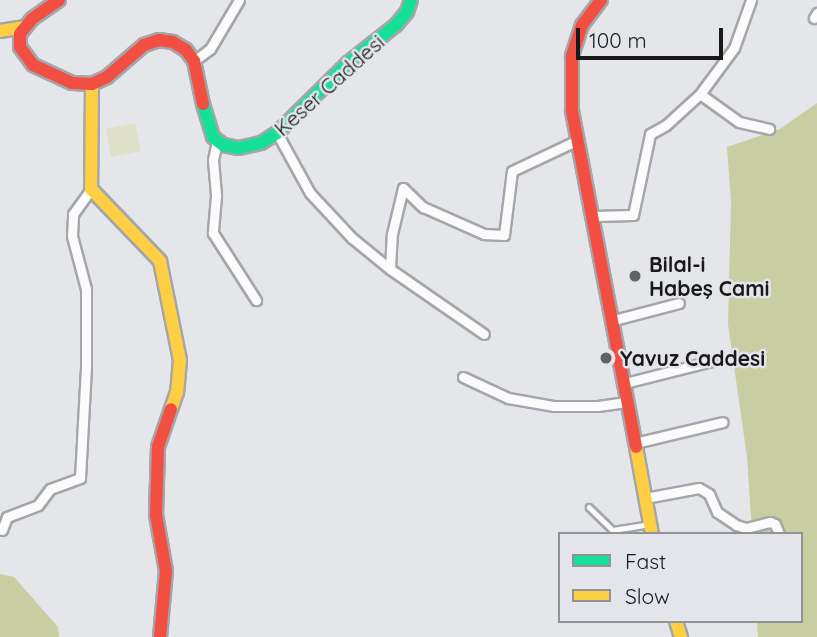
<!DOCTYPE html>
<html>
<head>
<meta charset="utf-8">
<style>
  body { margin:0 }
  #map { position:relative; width:817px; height:637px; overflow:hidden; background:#e4e6e9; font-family:Quicksand,sans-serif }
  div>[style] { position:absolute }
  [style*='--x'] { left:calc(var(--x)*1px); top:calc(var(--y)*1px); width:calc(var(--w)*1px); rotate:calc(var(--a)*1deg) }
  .green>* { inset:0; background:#dde0c7 }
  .forest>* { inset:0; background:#c9cda2 }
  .roads { filter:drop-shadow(2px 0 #a5a6a9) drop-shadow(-2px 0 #a5a6a9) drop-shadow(0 2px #a5a6a9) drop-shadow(0 -2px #a5a6a9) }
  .lane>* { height:4.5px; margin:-2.25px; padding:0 2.25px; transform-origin:2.25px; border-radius:2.25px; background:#fbfbfc }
  .street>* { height:9px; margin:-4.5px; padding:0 4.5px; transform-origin:4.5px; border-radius:4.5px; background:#fbfbfc }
  .fast>* { height:12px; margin:-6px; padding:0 6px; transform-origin:6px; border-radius:6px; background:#16e098 }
  .slow>* { height:12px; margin:-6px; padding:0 6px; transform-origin:6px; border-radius:6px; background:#ffcf43 }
  .jam>* { height:12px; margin:-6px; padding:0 6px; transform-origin:6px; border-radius:6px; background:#f24e42 }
  .dots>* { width:19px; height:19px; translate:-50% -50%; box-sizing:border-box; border:4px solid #e3e5ea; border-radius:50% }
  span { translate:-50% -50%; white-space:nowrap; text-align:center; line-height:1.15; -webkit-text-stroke:5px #e3e5ea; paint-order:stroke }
  .street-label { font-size:21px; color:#19191b }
  .poi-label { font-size:21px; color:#19191b; font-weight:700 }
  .left { translate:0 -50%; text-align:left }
  .legend { position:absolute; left:558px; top:532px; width:245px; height:91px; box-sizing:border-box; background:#e3e5ea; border:2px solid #929397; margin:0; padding:9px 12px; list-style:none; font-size:21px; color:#19191b }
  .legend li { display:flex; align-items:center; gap:14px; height:35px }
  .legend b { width:35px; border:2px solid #929397 }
  .scale { position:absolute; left:576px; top:28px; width:147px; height:32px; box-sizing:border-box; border:4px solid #19191b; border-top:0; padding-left:9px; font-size:21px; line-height:24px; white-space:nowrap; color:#19191b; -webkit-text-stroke:5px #e3e5ea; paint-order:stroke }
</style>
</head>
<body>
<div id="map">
  <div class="green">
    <i style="clip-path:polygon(135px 123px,141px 151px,111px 157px,106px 129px)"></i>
  </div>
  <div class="forest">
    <i style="clip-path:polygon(817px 103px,817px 637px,758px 637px,757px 621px,801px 621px,801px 534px,752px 534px,747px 457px,728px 324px,731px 202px,727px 147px,780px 129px)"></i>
    <i style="clip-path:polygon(0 574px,14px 577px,58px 627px,59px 637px,0 637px)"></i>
  </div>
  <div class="roads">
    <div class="lane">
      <i style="--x:589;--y:507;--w:33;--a:44"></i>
      <i style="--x:613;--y:530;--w:36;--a:-9"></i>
    </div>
    <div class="street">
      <i style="--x:814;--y:18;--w:6;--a:-59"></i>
      <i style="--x:194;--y:61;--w:20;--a:-37"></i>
      <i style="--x:210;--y:49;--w:57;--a:-59.4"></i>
      <i style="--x:700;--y:94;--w:48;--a:35.7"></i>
      <i style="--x:739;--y:122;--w:31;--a:13"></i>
      <i style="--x:277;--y:133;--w:68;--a:61.2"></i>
      <i style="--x:310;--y:193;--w:62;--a:47"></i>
      <i style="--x:352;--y:238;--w:49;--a:39.2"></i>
      <i style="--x:390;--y:269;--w:114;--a:34.7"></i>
      <i style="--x:217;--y:141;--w:19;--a:102"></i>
      <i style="--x:213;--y:160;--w:36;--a:85"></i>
      <i style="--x:216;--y:196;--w:37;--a:95"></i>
      <i style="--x:213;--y:233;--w:80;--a:57.3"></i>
      <i style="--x:593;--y:216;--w:40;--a:-1.4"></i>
      <i style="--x:633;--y:215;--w:83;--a:-78.1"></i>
      <i style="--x:650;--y:134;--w:18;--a:-29"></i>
      <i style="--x:666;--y:125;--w:46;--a:-42.4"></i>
      <i style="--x:700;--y:94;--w:57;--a:-53.5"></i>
      <i style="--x:734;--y:48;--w:51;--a:-70.5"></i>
      <i style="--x:390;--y:269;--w:35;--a:-87"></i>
      <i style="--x:392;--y:234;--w:47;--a:-76.6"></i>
      <i style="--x:403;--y:188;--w:28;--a:44"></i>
      <i style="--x:423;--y:207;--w:67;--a:23.9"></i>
      <i style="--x:484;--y:234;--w:20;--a:3"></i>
      <i style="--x:504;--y:235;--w:64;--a:-82.9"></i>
      <i style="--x:512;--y:171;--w:73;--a:-25.2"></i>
      <i style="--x:614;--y:320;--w:67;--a:-14.7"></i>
      <i style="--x:463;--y:377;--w:50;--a:25"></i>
      <i style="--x:508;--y:398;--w:47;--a:9.9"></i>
      <i style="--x:554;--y:406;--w:44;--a:0"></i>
      <i style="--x:598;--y:406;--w:30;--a:-8"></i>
      <i style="--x:625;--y:383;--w:89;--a:-14.3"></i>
      <i style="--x:635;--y:443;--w:90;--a:-13.4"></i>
      <i style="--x:645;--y:498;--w:55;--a:-10.5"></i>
      <i style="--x:699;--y:488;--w:12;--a:31"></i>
      <i style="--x:709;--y:494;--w:20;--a:66"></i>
      <i style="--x:717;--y:512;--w:23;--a:34"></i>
      <i style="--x:736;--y:525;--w:10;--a:17"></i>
      <i style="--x:746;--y:528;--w:25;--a:-14"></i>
      <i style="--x:770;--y:522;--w:5;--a:22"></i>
      <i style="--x:775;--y:524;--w:11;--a:68"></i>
      <i style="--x:2;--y:530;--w:14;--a:-69"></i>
      <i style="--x:7;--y:517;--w:33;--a:-21"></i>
      <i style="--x:38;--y:505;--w:20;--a:-53"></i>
      <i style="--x:50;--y:489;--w:32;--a:-20"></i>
      <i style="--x:80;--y:478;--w:112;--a:-86.9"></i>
      <i style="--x:86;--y:366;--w:77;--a:-90"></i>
      <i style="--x:86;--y:289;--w:55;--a:-104.8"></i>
      <i style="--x:72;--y:236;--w:22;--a:-87"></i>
      <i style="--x:73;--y:214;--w:31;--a:-54"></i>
    </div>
    <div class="fast">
      <i style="--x:203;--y:104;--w:34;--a:73"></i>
      <i style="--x:213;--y:137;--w:13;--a:39"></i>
      <i style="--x:223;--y:145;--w:16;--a:11"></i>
      <i style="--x:239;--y:148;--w:23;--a:-13"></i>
      <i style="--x:261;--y:143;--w:19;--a:-32"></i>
      <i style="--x:277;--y:133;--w:100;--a:-44.6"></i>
      <i style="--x:348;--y:63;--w:61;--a:-38.4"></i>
      <i style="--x:396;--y:25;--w:17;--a:-50"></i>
      <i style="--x:407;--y:12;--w:13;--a:-72"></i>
    </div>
    <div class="slow">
      <i style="--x:0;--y:31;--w:24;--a:-9"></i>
      <i style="--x:92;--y:84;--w:105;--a:90.5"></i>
      <i style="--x:91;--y:189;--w:100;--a:46.2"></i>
      <i style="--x:160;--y:261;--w:101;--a:78.6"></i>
      <i style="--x:180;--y:360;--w:32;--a:95"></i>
      <i style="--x:177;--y:392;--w:18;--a:109"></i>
      <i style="--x:636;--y:447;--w:88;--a:79.6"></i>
      <i style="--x:676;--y:621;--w:17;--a:73"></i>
    </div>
    <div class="jam">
      <i style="--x:59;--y:0;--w:33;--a:145"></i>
      <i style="--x:32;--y:19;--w:19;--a:129"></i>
      <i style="--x:20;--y:34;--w:13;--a:90"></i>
      <i style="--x:20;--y:47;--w:22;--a:54"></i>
      <i style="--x:33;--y:65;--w:43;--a:24.8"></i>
      <i style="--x:72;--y:83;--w:20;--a:3"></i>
      <i style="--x:92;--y:84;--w:17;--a:-25"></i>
      <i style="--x:107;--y:77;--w:49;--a:-40.9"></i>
      <i style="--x:144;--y:45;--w:16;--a:-18"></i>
      <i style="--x:159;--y:40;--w:14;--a:8"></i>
      <i style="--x:173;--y:42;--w:15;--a:32"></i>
      <i style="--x:186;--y:50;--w:14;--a:54"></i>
      <i style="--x:194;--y:61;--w:44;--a:78.2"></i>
      <i style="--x:601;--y:0;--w:31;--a:127"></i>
      <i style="--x:582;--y:25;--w:33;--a:108"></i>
      <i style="--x:572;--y:56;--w:55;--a:90"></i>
      <i style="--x:572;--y:111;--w:342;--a:79.2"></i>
      <i style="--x:160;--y:637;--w:66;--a:-84.8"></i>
      <i style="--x:166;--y:571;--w:57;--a:-100.1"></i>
      <i style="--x:156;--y:515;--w:68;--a:-88.3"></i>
      <i style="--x:158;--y:447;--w:40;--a:-71.1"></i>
    </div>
  </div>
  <div class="dots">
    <i style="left:635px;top:276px;background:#606163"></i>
    <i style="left:606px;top:358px;background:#606163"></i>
  </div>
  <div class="street-label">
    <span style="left:329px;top:85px;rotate:-42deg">Keser Caddesi</span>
  </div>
  <div class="poi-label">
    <span class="left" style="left:649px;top:276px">Bilal-i<br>Habeş Cami</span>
    <span class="left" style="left:620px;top:358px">Yavuz Caddesi</span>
  </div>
  <ul class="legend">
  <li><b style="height:9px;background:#16e098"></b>Fast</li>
  <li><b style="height:9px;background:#ffcf43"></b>Slow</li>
  </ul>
  <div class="scale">100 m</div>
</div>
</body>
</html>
